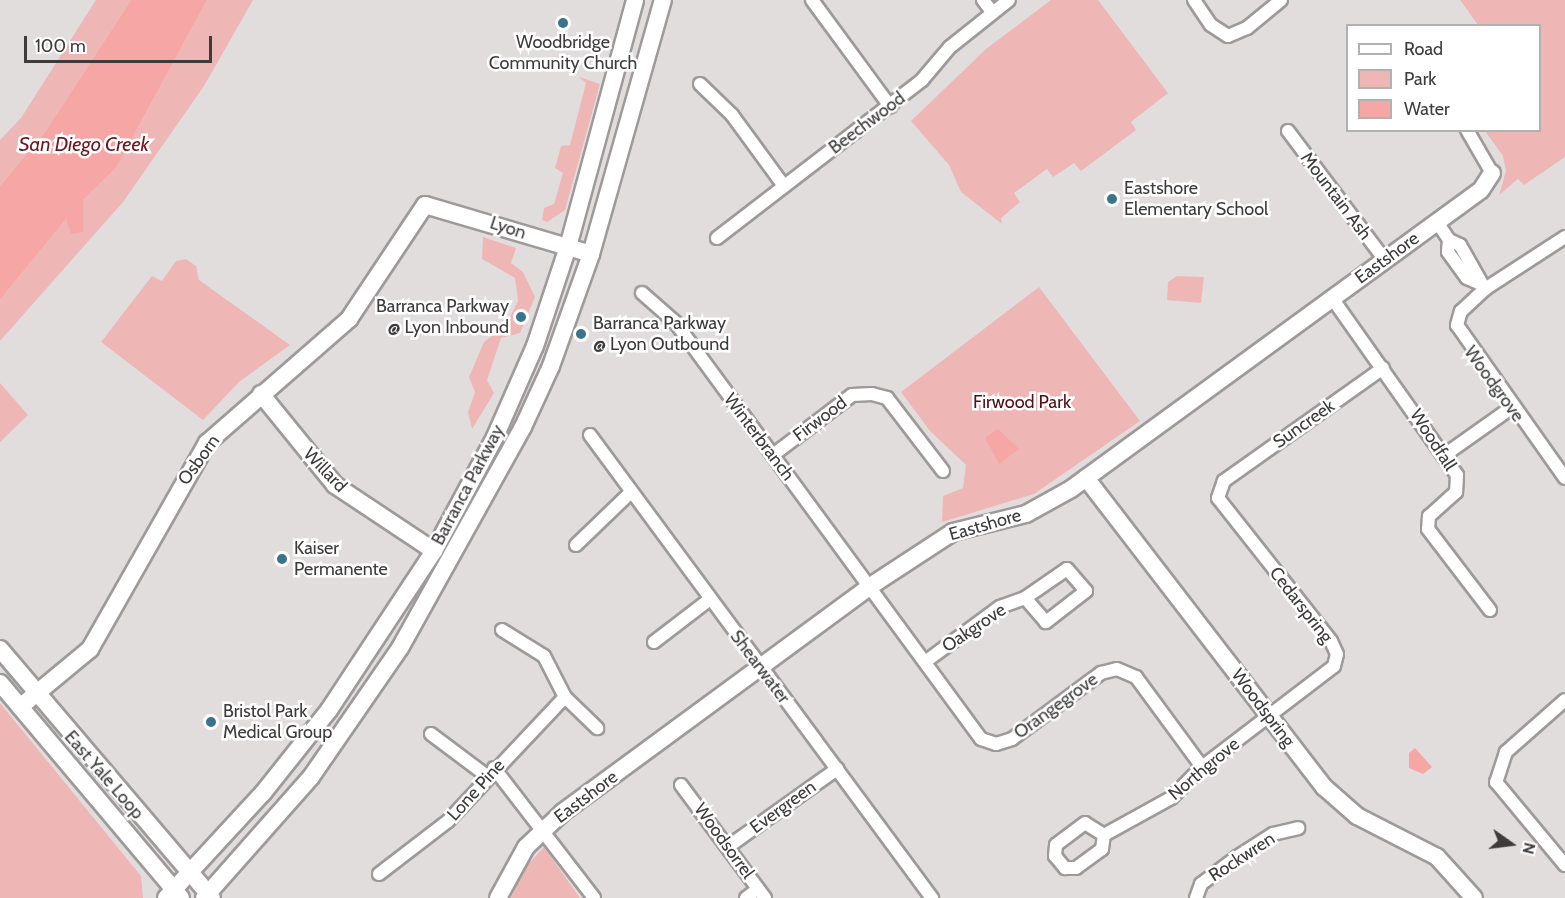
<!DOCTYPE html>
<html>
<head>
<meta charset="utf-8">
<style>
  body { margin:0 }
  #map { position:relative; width:1565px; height:898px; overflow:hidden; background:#e2dddd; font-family:Cabin,sans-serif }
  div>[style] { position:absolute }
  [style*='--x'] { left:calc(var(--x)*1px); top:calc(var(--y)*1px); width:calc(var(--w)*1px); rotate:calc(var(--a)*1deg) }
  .green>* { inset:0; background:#eeb7b5 }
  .water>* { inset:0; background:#f6a6a5 }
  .roads { filter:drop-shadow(2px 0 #9f9a9a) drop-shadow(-2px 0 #9f9a9a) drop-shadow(0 2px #9f9a9a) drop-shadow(0 -2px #9f9a9a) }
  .street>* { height:12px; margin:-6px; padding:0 6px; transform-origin:6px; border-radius:6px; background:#fff }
  .secondary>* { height:16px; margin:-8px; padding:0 8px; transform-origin:8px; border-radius:8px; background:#fff }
  .dots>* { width:16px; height:16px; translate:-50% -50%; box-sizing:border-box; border:3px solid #fff; border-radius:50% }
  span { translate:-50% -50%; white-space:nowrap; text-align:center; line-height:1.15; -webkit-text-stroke:5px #fff; paint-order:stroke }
  .poi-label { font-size:18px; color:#3d3b3b }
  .left { translate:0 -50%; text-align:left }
  .right { translate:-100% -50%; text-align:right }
  .street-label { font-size:18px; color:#3d3b3b }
  .park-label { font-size:18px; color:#530e16 }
  .water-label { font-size:20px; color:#711620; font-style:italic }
  .legend { position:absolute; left:1346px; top:24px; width:195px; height:108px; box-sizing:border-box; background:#fff; border:2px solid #b1b1b1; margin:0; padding:8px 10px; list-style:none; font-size:18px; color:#3d3b3b }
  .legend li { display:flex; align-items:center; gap:12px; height:30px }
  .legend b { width:30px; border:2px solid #b1b1b1 }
  .north { position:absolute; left:1481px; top:814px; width:60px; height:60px; -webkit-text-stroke:4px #fff; paint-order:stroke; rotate:104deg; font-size:16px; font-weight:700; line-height:24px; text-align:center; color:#3d3b3b }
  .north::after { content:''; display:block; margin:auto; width:21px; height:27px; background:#3d3b3b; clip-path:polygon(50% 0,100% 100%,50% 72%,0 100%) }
  .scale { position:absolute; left:24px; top:36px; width:188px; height:27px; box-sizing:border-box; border:3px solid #3d3b3b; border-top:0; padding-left:8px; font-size:18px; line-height:21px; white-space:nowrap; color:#3d3b3b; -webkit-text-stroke:4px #fff; paint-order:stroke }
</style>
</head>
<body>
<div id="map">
  <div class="green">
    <i style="clip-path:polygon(96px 0,131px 0,45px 132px,0 186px,0 140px,21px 118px)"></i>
    <i style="clip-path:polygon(207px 0,253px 0,204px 86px,123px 202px,0 341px,0 300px,66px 219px,83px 232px,83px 200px,116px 168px)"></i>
    <i style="clip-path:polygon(1051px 0,1098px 0,1168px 93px,1131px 122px,1136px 130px,1081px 171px,1074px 163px,1053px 177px,1047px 169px,1014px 193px,1020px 202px,1001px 218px,1002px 224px,961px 192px,949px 165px,911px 121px,986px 49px)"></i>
    <i style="clip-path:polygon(1460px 0,1565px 0,1565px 157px,1524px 185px,1518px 179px,1499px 195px,1506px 171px,1503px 156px,1485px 131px,1540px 130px,1540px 26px,1478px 25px)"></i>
    <i style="clip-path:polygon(579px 77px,600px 84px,565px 210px,547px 222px,542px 220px,544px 208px,554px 204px,563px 173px,555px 168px,561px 146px,570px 145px,586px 83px)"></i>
    <i style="clip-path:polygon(483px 237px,516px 248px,511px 263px,523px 272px,535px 297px,520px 333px,501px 338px,487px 380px,494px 393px,472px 429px,468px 412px,475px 392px,469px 377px,484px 342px,505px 326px,518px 301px,515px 278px,482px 259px)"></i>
    <i style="clip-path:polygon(186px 259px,196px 266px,199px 280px,290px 345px,239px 382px,203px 420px,101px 342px,152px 276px,162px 281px,176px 261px)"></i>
    <i style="clip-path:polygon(1177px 276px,1204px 277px,1201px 303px,1167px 300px,1168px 282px)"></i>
    <i style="clip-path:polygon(1039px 287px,1140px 421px,1034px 494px,942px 522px,943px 496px,963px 488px,966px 465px,930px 431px,901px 392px)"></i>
    <i style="clip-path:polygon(0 383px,28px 415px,0 442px)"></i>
    <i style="clip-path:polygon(0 703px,141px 876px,143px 898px,0 898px)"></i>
    <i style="clip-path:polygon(544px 847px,580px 898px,511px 898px,523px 870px)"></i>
  </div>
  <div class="water">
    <i style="clip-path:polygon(131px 0,207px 0,116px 168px,83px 200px,83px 232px,71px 234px,66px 219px,0 300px,0 186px,45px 132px)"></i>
    <i style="clip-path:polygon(998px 429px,1019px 449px,999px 464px,985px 438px)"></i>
    <i style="clip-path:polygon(1415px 748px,1432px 767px,1423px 774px,1409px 768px,1409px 753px)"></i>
  </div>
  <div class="roads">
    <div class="street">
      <i style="--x:812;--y:0;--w:132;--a:53.7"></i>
      <i style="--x:983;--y:0;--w:15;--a:53"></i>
      <i style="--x:1194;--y:0;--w:30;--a:56"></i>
      <i style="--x:1211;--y:25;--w:20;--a:33"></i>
      <i style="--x:1228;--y:36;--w:21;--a:-23"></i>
      <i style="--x:1247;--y:28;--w:44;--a:-39.5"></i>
      <i style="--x:700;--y:84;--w:45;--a:44.1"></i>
      <i style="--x:732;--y:115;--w:88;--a:53.8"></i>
      <i style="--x:1467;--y:130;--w:50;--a:59.8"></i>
      <i style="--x:1288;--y:131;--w:161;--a:53.1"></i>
      <i style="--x:1437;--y:222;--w:22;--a:56"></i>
      <i style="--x:1449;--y:240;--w:12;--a:24"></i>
      <i style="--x:1460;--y:245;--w:51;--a:60.4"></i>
      <i style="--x:1565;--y:237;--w:95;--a:147"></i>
      <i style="--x:1485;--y:289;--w:33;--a:137"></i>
      <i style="--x:1461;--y:311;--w:15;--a:106"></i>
      <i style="--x:1457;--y:325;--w:187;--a:54.8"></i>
      <i style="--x:717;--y:238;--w:259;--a:-37.6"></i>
      <i style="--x:922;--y:80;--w:43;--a:-49.7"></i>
      <i style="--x:950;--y:47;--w:75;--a:-38.5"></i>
      <i style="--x:1449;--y:240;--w:12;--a:95"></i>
      <i style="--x:1448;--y:252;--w:32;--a:54"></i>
      <i style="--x:1467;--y:278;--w:15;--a:23"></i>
      <i style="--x:642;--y:293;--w:44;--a:41.3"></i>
      <i style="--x:675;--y:322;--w:517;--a:53.73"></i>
      <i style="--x:981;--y:739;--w:16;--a:18"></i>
      <i style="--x:996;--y:744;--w:17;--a:-17"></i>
      <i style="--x:1012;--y:739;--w:111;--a:-36.6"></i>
      <i style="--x:1101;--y:673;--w:16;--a:-14"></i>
      <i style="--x:1117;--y:669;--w:21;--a:23"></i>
      <i style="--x:1136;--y:677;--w:112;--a:53.7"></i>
      <i style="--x:1332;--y:298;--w:217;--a:54.8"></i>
      <i style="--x:1457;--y:475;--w:17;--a:93"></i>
      <i style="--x:1456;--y:492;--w:36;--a:138"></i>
      <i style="--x:1429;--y:516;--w:13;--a:94"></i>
      <i style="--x:1428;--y:529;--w:102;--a:52.6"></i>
      <i style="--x:590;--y:435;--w:576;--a:53.55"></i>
      <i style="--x:1446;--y:454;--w:80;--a:-35.3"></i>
      <i style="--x:773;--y:455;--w:99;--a:-37.2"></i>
      <i style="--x:852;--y:395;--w:20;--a:-3"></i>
      <i style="--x:872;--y:394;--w:16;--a:15"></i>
      <i style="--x:887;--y:398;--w:92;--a:52.5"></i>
      <i style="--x:576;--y:545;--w:76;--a:-43.9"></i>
      <i style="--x:502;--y:630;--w:49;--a:31.8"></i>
      <i style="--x:544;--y:656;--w:46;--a:62.9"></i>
      <i style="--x:565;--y:697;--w:45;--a:44.1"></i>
      <i style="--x:654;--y:642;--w:69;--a:-37.4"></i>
      <i style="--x:925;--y:662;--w:93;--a:-36.3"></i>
      <i style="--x:1000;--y:607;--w:27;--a:-20"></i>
      <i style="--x:1025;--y:598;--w:51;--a:-34.6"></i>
      <i style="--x:1067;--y:569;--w:29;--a:49"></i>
      <i style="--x:1086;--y:591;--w:51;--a:142.2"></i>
      <i style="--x:1046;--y:622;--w:32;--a:-131"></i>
      <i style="--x:1565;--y:700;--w:79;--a:138.6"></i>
      <i style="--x:1506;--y:752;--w:32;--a:108"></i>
      <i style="--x:1496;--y:782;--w:108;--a:50.3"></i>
      <i style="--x:431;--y:734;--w:70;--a:36.9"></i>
      <i style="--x:494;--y:768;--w:164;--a:52.4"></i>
      <i style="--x:681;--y:785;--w:141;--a:53.4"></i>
      <i style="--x:1104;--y:835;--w:22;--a:-148"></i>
      <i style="--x:1085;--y:823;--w:36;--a:143"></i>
      <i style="--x:1056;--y:845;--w:11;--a:95"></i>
      <i style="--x:1055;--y:856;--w:16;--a:50"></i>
      <i style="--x:1065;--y:868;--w:11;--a:0"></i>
      <i style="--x:1076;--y:868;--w:32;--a:-36"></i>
      <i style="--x:1102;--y:849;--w:14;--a:-82"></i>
      <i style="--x:1104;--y:835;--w:77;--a:-28.9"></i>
      <i style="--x:1171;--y:798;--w:44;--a:-45"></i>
      <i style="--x:1202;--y:767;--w:166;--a:-37.4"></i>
      <i style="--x:1334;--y:666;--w:12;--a:-76"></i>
      <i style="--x:1337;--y:654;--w:14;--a:-115"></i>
      <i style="--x:1331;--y:641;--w:182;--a:-128.3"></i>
      <i style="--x:1218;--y:498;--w:18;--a:-71"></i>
      <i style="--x:1224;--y:481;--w:195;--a:-35.4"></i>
      <i style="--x:729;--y:846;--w:133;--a:-35.5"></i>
      <i style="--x:379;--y:874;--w:87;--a:-37.5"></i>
      <i style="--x:448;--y:821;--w:170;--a:-46.7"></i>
      <i style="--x:746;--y:898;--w:15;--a:-37"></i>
      <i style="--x:1196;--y:898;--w:15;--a:-70"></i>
      <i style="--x:1201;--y:884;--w:45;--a:-36.9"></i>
      <i style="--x:1237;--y:857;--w:43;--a:-32.6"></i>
      <i style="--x:1273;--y:834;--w:26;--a:-13"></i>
    </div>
    <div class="secondary">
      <i style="--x:261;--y:394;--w:117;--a:50.9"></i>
      <i style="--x:335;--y:485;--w:119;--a:33.7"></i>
      <i style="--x:1086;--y:478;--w:390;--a:52.4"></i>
      <i style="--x:1324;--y:787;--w:44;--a:41.3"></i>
      <i style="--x:1357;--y:816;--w:90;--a:27.1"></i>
      <i style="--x:1437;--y:857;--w:55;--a:47.9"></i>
      <i style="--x:0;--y:649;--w:327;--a:49.6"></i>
      <i style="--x:0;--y:683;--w:281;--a:49.9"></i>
      <i style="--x:20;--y:707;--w:91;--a:-39.6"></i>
      <i style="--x:90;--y:649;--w:237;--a:-60.4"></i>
      <i style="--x:207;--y:443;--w:189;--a:-41.1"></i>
      <i style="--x:349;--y:319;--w:137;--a:-56.3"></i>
      <i style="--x:425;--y:205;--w:173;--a:16.4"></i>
      <i style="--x:166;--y:898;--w:143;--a:-47.3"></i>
      <i style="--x:263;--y:793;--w:106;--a:-51.5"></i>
      <i style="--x:329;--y:710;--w:191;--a:-56.6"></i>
      <i style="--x:434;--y:551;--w:129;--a:-61.8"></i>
      <i style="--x:495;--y:437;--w:99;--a:-66.3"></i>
      <i style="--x:535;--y:346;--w:104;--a:-71.6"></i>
      <i style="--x:568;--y:247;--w:256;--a:-74.8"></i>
      <i style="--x:204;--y:898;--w:162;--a:-48.5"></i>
      <i style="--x:311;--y:777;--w:157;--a:-55.4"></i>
      <i style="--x:400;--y:648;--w:253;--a:-60.9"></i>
      <i style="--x:523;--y:427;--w:67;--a:-65.3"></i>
      <i style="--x:551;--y:366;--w:119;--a:-70.3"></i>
      <i style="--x:591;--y:254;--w:264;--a:-74.2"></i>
      <i style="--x:498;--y:898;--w:58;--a:-61.2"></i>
      <i style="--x:526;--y:847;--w:51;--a:-43.4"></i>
      <i style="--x:563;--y:812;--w:380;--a:-36.3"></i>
      <i style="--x:869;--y:587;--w:100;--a:-33.2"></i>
      <i style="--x:953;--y:532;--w:75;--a:-13.9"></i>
      <i style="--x:1026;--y:514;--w:51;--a:-29.1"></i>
      <i style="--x:1071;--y:489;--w:507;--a:-36.1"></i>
      <i style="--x:1481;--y:190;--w:20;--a:-57"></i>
    </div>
  </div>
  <div class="dots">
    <i style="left:563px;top:23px;background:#3b738d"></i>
    <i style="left:1112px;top:199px;background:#3b738d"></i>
    <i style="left:521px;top:317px;background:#3b738d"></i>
    <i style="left:581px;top:334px;background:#3b738d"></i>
    <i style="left:282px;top:559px;background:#3b738d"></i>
    <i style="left:211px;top:722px;background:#3b738d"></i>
  </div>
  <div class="poi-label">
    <span style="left:563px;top:53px">Woodbridge<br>Community Church</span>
    <span class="left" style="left:1124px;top:199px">Eastshore<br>Elementary School</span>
    <span class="right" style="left:509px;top:317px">Barranca Parkway<br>@ Lyon Inbound</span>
    <span class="left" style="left:593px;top:334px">Barranca Parkway<br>@ Lyon Outbound</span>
    <span class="left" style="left:294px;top:559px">Kaiser<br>Permanente</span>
    <span class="left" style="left:223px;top:722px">Bristol Park<br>Medical Group</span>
  </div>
  <div class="street-label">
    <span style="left:867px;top:123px;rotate:-37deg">Beechwood</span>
    <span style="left:1336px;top:196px;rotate:53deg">Mountain Ash</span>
    <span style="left:508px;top:228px;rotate:18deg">Lyon</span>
    <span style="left:1387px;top:258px;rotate:-36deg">Eastshore</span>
    <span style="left:1494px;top:384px;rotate:54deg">Woodgrove</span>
    <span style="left:820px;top:419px;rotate:-37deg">Firwood</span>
    <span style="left:1304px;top:424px;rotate:-35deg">Suncreek</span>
    <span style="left:759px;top:437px;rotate:53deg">Winterbranch</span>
    <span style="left:1433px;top:440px;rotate:57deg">Woodfall</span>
    <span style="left:199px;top:460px;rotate:-54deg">Osborn</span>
    <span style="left:325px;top:470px;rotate:46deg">Willard</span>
    <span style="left:468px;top:485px;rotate:-62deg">Barranca Parkway</span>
    <span style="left:985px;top:525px;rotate:-16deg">Eastshore</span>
    <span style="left:1301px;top:605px;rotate:52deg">Cedarspring</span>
    <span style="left:974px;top:628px;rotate:-34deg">Oakgrove</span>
    <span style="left:760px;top:667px;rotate:53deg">Shearwater</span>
    <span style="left:1056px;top:706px;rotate:-36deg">Orangegrove</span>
    <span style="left:1263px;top:708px;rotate:53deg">Woodspring</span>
    <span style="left:1204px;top:769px;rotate:-40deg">Northgrove</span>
    <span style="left:104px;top:775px;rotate:49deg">East Yale Loop</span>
    <span style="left:476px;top:790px;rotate:-48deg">Lone Pine</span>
    <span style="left:586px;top:797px;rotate:-37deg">Eastshore</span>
    <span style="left:783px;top:807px;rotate:-36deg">Evergreen</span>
    <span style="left:724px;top:841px;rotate:54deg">Woodsorrel</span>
    <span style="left:1242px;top:857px;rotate:-33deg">Rockwren</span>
  </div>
  <div class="park-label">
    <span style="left:1022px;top:402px">Firwood Park</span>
  </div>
  <div class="water-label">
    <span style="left:84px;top:144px">San Diego Creek</span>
  </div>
  <ul class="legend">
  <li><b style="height:8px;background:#fff"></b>Road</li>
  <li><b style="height:16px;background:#eeb7b5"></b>Park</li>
  <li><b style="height:16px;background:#f6a6a5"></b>Water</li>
  </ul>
  <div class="north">N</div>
  <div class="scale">100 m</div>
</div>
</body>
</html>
